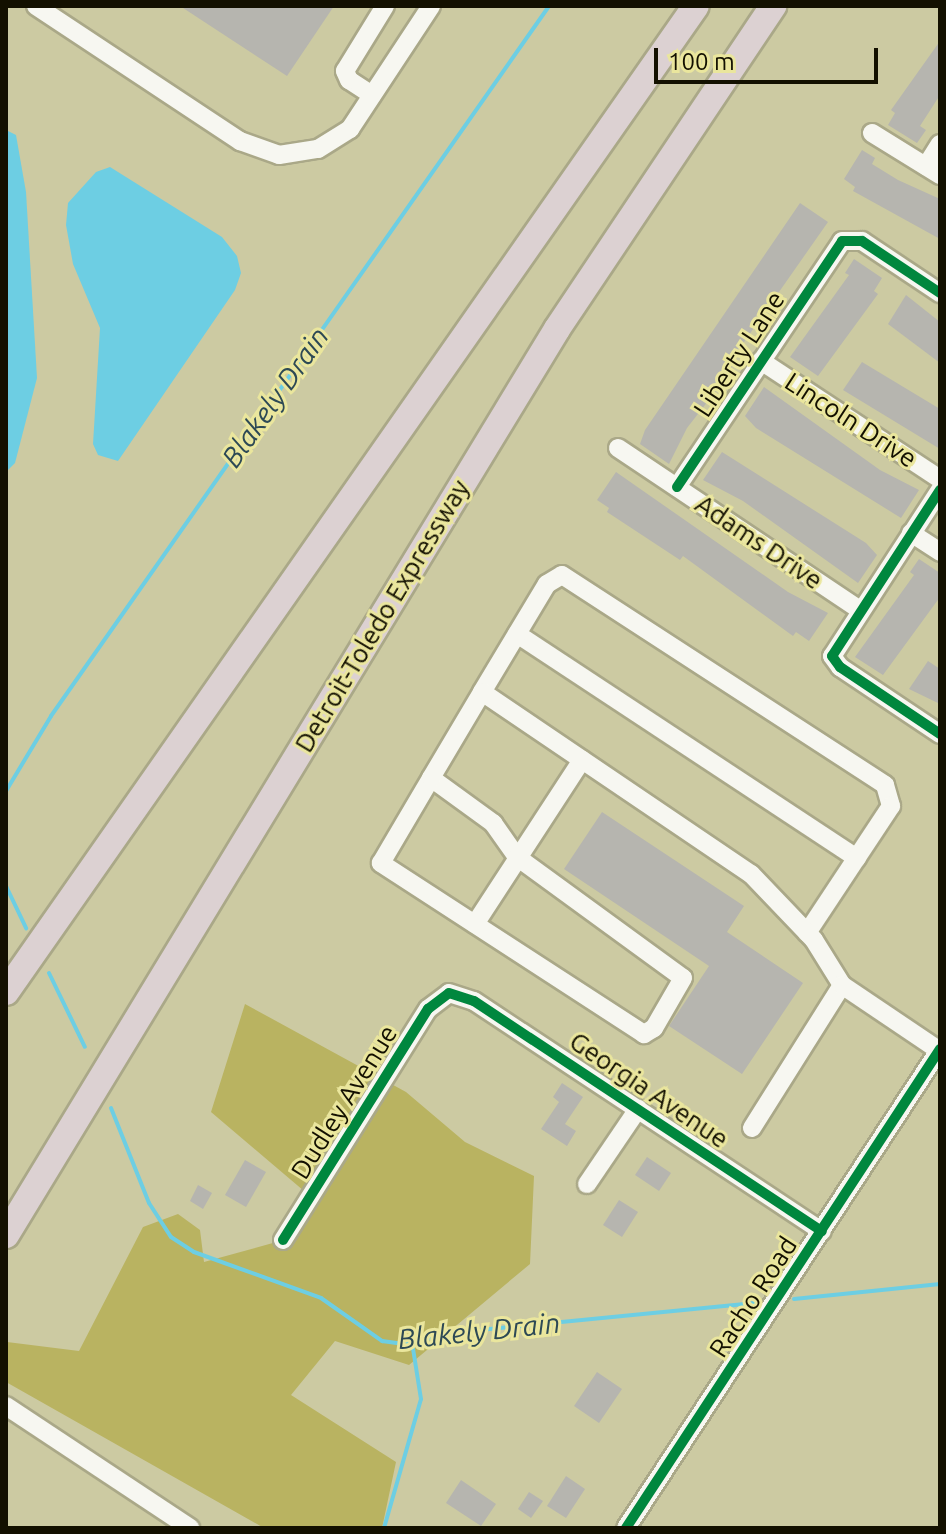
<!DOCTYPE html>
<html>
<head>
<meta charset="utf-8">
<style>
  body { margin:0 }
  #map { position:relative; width:946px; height:1534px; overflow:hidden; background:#cccaa2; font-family:Ubuntu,sans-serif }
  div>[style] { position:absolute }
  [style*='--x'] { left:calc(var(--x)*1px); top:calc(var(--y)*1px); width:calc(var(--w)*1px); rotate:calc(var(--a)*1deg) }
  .forest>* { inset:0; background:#b9b361 }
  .water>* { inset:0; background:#6dcee3 }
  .stream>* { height:4px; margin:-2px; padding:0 2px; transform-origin:2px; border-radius:2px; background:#6dcee3 }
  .building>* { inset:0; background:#b6b5af }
  .roads { filter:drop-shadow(2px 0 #aaa888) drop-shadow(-2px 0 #aaa888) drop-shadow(0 2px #aaa888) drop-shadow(0 -2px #aaa888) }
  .minor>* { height:18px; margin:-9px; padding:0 9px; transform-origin:9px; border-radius:9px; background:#f7f7f1 }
  .highway>* { height:26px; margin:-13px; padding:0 13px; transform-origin:13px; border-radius:13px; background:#dcd1d2 }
  .cycleway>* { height:10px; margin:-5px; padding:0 5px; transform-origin:5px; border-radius:5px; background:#00873e }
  span { translate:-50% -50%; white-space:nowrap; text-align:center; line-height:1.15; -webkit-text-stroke:6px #eae69d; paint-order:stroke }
  .street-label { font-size:26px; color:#131000 }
  .water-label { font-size:28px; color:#2d4955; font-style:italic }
  .frame { position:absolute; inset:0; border:8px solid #131000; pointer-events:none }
  .scale { position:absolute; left:654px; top:48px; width:224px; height:36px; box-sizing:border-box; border:4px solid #131000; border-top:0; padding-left:10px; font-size:24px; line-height:28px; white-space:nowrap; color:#131000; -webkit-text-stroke:6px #eae69d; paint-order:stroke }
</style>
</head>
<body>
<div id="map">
  <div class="forest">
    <i style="clip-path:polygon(245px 1004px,406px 1092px,465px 1142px,534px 1176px,530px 1264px,409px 1365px,335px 1341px,291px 1395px,396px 1462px,382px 1528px,264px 1528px,6px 1382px,7px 1342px,79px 1351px,143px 1227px,178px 1214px,200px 1230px,204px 1262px,280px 1241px,304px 1191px,211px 1112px)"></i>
  </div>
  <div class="water">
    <i style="clip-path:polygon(6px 130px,16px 135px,26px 192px,37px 378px,15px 463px,6px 472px)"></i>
    <i style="clip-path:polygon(110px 167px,222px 237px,237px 256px,241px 273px,235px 290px,118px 461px,98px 455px,93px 444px,100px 328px,73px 264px,66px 225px,68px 203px,96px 172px)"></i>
  </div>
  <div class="stream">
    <i style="--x:6;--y:791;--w:87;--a:-59"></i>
    <i style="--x:51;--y:716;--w:867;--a:-54.95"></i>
    <i style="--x:6;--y:886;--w:47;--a:64.5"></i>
    <i style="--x:49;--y:973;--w:82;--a:64.1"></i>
    <i style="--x:111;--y:1108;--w:102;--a:68.2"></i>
    <i style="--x:149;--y:1203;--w:40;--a:57.1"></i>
    <i style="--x:171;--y:1237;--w:27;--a:33"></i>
    <i style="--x:194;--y:1252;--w:135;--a:19.9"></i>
    <i style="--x:321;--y:1298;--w:75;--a:35.2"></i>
    <i style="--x:382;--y:1341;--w:22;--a:8"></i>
    <i style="--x:404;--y:1344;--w:56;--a:-12.3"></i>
    <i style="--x:459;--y:1332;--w:305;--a:-5.6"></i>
    <i style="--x:794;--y:1299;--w:147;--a:-5.9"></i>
    <i style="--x:384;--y:1528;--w:134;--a:-74"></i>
    <i style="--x:421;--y:1399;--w:58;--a:-99"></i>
  </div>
  <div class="building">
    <i style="clip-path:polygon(180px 6px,334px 6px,287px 76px)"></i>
    <i style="clip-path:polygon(940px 41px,940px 95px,920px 126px,926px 130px,917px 143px,888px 125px,895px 113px,891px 110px)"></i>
    <i style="clip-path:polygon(862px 150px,875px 158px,872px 164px,898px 180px,940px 199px,940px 239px,853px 191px,855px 187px,844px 179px)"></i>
    <i style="clip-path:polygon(800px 203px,828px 222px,744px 342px,726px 378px,687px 428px,669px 464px,640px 444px,645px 430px)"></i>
    <i style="clip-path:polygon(854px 259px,882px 278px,874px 291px,878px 294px,818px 376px,790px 357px,849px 275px,845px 273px)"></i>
    <i style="clip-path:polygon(906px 295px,940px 322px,940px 363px,888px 324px)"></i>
    <i style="clip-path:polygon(862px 362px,940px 409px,940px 449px,843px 390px)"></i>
    <i style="clip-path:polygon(764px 387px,880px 470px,919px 490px,901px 518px,756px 428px,745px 416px)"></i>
    <i style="clip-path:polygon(722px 452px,866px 543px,877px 555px,858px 583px,743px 501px,703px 480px)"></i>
    <i style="clip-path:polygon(616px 472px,788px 592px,828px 613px,809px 641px,796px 632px,793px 636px,683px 556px,680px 560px,607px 512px,609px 508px,597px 500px)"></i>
    <i style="clip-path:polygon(919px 559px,940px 573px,940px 597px,883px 675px,855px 657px,914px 575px,910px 572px)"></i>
    <i style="clip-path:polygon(928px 661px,940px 669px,940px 704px,909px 689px)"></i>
    <i style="clip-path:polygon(602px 812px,744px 906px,727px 932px,803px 983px,742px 1074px,669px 1026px,709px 966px,564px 869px)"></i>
    <i style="clip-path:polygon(562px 1083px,583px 1097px,565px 1124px,576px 1131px,567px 1146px,541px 1129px,559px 1102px,553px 1097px)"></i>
    <i style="clip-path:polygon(647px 1157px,671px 1173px,659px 1191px,635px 1175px)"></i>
    <i style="clip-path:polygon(245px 1160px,266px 1172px,246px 1207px,225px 1195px)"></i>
    <i style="clip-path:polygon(198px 1185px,212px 1193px,203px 1209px,190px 1201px)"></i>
    <i style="clip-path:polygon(619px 1200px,638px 1212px,622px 1237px,603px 1225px)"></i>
    <i style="clip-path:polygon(597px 1372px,622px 1389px,599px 1423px,574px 1406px)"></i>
    <i style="clip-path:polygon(566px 1476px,585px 1489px,566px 1518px,547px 1506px)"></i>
    <i style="clip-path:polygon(461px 1480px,496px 1504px,481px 1526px,446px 1503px)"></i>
    <i style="clip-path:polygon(529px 1492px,543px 1501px,531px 1518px,518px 1509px)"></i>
  </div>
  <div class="roads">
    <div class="minor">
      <i style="--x:36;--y:6;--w:245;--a:33.5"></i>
      <i style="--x:240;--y:141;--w:41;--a:19.7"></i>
      <i style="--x:279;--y:155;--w:39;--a:-9"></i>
      <i style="--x:318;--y:149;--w:38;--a:-32"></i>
      <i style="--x:350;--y:129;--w:147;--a:-56.6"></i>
      <i style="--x:372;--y:95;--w:27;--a:-147"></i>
      <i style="--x:349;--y:80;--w:10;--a:-114"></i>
      <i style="--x:345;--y:71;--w:76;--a:-58.4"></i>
      <i style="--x:872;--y:133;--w:80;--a:31.7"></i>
      <i style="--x:926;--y:166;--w:26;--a:-58"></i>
      <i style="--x:761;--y:361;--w:214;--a:33.4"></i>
      <i style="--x:618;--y:448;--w:291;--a:33.8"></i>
      <i style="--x:677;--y:487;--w:296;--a:-56.1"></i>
      <i style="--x:842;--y:241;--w:20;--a:0"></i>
      <i style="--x:862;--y:241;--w:94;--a:33.7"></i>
      <i style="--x:940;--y:490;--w:198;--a:123"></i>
      <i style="--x:832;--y:656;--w:14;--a:54"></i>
      <i style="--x:840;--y:667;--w:120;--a:33.8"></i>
      <i style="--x:911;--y:533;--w:35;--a:33"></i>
      <i style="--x:517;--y:634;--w:407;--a:33.4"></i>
      <i style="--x:482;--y:692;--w:126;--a:-59"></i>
      <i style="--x:547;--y:584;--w:17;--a:-31"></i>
      <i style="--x:562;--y:575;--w:385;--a:33"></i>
      <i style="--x:885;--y:785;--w:22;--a:74"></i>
      <i style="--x:891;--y:806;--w:152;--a:123.5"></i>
      <i style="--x:431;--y:778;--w:77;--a:36"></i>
      <i style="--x:493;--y:823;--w:42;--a:54.8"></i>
      <i style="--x:517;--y:857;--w:205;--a:36.1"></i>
      <i style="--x:683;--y:978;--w:58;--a:120.1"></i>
      <i style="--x:654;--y:1028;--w:12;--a:149"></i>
      <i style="--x:644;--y:1034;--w:314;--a:-147"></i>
      <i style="--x:381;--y:863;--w:99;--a:-59.5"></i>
      <i style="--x:431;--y:778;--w:100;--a:-59.3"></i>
      <i style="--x:482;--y:692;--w:325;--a:34.1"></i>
      <i style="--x:751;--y:874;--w:91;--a:46.3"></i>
      <i style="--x:814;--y:940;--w:53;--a:58.1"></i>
      <i style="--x:475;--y:924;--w:196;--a:-56.9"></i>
      <i style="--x:752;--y:1128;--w:169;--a:-57.8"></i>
      <i style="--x:842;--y:985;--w:118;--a:34"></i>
      <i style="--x:587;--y:1184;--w:91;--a:-55.8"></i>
      <i style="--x:283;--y:1240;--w:273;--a:-57.9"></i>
      <i style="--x:428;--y:1009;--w:26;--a:-37"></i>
      <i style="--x:449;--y:993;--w:26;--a:18"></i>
      <i style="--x:474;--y:1001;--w:417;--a:33.5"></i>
      <i style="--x:6;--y:1406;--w:221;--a:33.5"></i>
      <i style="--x:626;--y:1528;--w:573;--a:-56.75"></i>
    </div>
    <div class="highway">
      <i style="--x:6;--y:992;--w:1203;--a:-55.02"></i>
      <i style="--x:6;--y:1235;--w:1060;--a:-58.69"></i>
      <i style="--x:557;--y:329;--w:389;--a:-56.2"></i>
    </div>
  </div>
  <div class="cycleway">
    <i style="--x:677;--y:487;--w:296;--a:-56.1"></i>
    <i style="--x:842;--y:241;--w:20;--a:0"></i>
    <i style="--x:862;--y:241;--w:94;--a:33.7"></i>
    <i style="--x:940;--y:490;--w:198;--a:123"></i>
    <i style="--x:832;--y:656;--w:14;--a:54"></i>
    <i style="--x:840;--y:667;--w:120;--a:33.8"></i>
    <i style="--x:283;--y:1240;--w:273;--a:-57.9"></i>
    <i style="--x:428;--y:1009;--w:26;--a:-37"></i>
    <i style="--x:449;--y:993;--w:26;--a:18"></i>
    <i style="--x:474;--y:1001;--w:417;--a:33.5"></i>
    <i style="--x:626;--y:1528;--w:573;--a:-56.75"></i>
  </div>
  <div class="street-label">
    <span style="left:739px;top:354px;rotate:-57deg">Liberty Lane</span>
    <span style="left:851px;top:420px;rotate:33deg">Lincoln Drive</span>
    <span style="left:759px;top:542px;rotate:34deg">Adams Drive</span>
    <span style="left:382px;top:616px;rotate:-59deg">Detroit-Toledo Expressway</span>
    <span style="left:649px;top:1090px;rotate:34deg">Georgia Avenue</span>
    <span style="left:344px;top:1102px;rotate:-58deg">Dudley Avenue</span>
    <span style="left:753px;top:1297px;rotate:-57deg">Racho Road</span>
  </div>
  <div class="water-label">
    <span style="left:275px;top:397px;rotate:-55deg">Blakely Drain</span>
    <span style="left:479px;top:1331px;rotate:-6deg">Blakely Drain</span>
  </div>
  <div class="frame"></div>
  <div class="scale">100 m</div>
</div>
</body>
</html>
